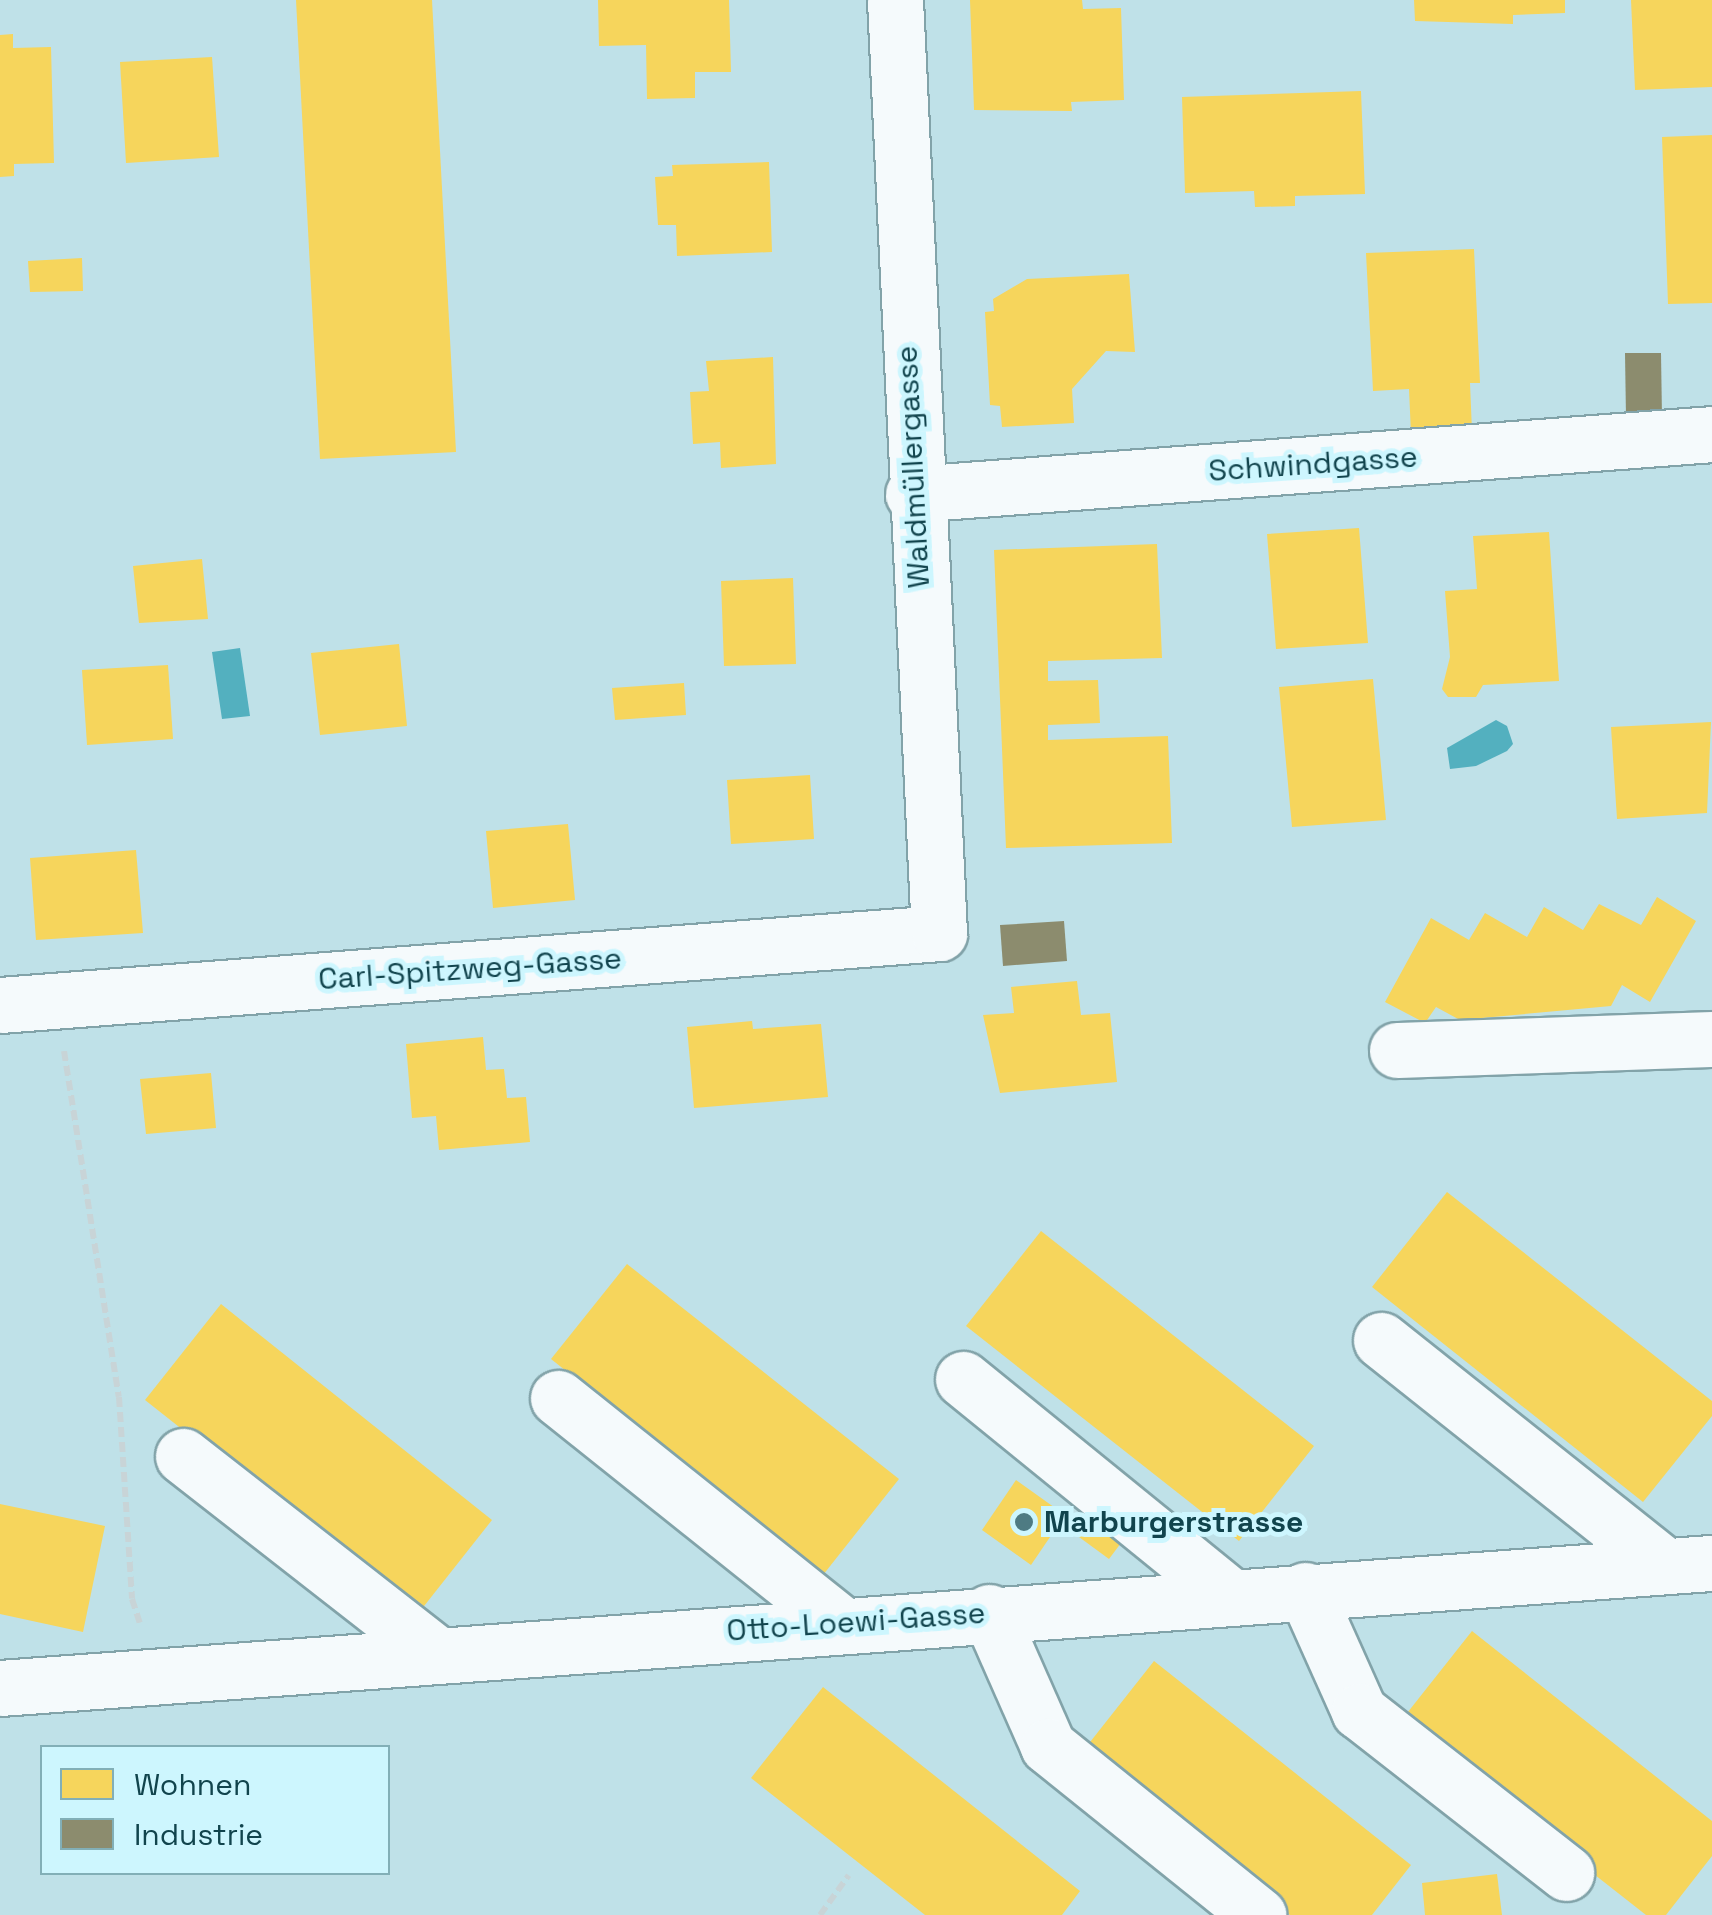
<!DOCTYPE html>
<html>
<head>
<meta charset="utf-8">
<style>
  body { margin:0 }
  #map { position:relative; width:1712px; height:1915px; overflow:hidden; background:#bfe1e8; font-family:"Space Grotesk",sans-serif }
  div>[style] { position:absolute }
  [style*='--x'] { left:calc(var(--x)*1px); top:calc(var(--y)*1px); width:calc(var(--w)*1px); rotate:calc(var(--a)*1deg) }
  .water>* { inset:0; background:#53b0bf }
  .homes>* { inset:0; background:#f6d55c }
  .industry>* { inset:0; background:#8c8c6e }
  .path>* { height:6px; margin-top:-3px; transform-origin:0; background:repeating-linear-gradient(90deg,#c8d4d7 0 10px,transparent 0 15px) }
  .roads { filter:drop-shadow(2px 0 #82a3a9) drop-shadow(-2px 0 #82a3a9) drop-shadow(0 2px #82a3a9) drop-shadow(0 -2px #82a3a9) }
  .minor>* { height:55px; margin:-27.5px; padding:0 27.5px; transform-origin:27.5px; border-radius:27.5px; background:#f5fafc }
  .dots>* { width:28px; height:28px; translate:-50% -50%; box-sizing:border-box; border:5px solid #cdf6fe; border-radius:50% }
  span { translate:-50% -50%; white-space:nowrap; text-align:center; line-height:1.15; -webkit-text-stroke:10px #cdf6fe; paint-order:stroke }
  .street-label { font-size:30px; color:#11444d }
  .poi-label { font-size:30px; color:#11444d; font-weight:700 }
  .left { translate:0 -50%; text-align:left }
  .legend { position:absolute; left:40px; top:1745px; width:350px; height:130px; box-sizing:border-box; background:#cdf6fe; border:2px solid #82afb7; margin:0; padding:12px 18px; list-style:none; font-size:30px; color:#11444d }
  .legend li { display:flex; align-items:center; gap:20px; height:50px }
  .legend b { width:50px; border:2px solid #82afb7 }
</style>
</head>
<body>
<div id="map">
  <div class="water">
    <i style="clip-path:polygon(240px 648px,250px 716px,222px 719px,212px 652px)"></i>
    <i style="clip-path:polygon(1496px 720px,1507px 726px,1513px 744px,1507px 751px,1476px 766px,1450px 769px,1447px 748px)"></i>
  </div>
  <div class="homes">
    <i style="clip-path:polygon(296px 0,432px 0,456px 452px,320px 459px)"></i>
    <i style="clip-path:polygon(598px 0,729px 0,731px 72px,695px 72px,695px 98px,647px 99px,646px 45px,599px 46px)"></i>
    <i style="clip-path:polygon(970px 0,1082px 0,1083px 9px,1121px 8px,1124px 100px,1071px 102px,1072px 111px,974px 110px)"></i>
    <i style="clip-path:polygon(1414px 0,1565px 0,1565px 13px,1513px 15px,1513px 24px,1415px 21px)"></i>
    <i style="clip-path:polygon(1631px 0,1712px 0,1712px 87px,1635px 90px)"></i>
    <i style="clip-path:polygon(13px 34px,13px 48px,51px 47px,54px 163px,14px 164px,14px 176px,0 177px,0 35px)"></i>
    <i style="clip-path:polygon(212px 57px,219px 157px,126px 163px,120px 62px)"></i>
    <i style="clip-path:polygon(1361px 91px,1365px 194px,1295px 196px,1295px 206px,1255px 207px,1254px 191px,1185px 193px,1182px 97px)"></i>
    <i style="clip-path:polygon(1712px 135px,1712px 303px,1668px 304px,1662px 137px)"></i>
    <i style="clip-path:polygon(769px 162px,772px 252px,677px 256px,676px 225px,658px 225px,655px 177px,673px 176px,672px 165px)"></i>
    <i style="clip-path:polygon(1474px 249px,1480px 383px,1470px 383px,1472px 431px,1411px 434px,1409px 389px,1373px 391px,1366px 253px)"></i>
    <i style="clip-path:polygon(82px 258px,83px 291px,30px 292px,28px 261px)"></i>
    <i style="clip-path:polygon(1129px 274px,1135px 352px,1106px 351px,1072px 389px,1074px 423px,1002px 427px,1000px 406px,990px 405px,985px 312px,994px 311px,993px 299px,1027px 279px)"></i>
    <i style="clip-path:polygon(773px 357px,776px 464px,721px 468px,720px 442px,693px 444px,690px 392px,709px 391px,706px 361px)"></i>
    <i style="clip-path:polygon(1359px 528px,1368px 643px,1276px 649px,1267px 534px)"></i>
    <i style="clip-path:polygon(1549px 532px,1559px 681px,1483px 685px,1476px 697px,1448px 697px,1442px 689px,1450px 657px,1445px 591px,1477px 589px,1473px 536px)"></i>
    <i style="clip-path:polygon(1157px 544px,1162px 658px,1048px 661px,1048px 681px,1098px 680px,1100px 723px,1048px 725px,1048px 740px,1168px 736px,1172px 843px,1006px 848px,994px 550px)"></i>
    <i style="clip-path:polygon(202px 559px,208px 619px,139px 623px,133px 566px)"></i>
    <i style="clip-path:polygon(793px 578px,796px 664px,724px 666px,721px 581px)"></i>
    <i style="clip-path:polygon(399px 644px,407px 726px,320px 735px,311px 653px)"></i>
    <i style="clip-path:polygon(168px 665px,173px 739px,87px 745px,82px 670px)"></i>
    <i style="clip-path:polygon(1373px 679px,1386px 820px,1292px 827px,1279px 687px)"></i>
    <i style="clip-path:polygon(684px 683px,686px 715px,615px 720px,612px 688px)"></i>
    <i style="clip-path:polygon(1711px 722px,1707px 813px,1617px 819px,1611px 727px)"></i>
    <i style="clip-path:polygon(810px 775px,814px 839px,731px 844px,727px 780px)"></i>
    <i style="clip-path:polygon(568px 824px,575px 900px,493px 908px,486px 831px)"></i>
    <i style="clip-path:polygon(136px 850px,143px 933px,36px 940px,30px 858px)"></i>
    <i style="clip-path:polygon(1657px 897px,1696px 921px,1650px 1002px,1622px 985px,1611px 1006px,1460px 1020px,1436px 1007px,1425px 1023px,1385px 1002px,1431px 918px,1469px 940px,1485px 913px,1527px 937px,1544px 907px,1583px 930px,1599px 904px,1641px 925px)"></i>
    <i style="clip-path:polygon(1077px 981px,1081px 1015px,1110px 1013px,1117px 1082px,1000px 1093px,983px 1015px,1014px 1013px,1011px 987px)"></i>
    <i style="clip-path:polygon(752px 1021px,753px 1029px,821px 1024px,828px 1097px,694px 1108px,687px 1027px)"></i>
    <i style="clip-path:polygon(483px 1037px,486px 1070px,504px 1069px,507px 1098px,526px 1097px,530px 1142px,439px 1150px,436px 1116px,412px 1118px,406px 1044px)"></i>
    <i style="clip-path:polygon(211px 1073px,216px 1128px,146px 1134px,140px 1079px)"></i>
    <i style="clip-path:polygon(1447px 1192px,1712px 1401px,1712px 1416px,1643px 1502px,1372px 1287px)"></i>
    <i style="clip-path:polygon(1041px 1231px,1314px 1446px,1239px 1541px,966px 1326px)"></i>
    <i style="clip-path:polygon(627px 1264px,899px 1479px,823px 1575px,551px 1359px)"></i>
    <i style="clip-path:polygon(221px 1304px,492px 1520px,417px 1615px,145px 1400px)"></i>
    <i style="clip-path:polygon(1016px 1480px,1065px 1515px,1031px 1565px,982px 1530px)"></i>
    <i style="clip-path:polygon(0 1504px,105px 1526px,83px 1632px,0 1614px)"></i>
    <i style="clip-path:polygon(1091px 1521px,1121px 1543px,1109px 1559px,1079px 1537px)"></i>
    <i style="clip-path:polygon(1472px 1631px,1712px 1821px,1712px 1856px,1666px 1915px,1646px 1915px,1400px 1722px)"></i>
    <i style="clip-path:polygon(1154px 1661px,1411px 1865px,1372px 1915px,1290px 1915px,1083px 1751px)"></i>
    <i style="clip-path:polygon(823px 1687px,1080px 1891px,1062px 1915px,925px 1915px,751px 1778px)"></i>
    <i style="clip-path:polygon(1497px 1874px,1502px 1915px,1425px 1915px,1422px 1883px)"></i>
  </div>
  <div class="industry">
    <i style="clip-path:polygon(1625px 353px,1661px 353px,1662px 418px,1626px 418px)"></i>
    <i style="clip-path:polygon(1064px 921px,1067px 961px,1003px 966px,1000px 925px)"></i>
  </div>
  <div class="path">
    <i style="--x:64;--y:1051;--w:350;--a:81"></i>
    <i style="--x:119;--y:1397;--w:202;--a:86.3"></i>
    <i style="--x:132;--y:1599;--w:25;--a:72"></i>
    <i style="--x:820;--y:1915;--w:49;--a:-54.1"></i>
  </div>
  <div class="roads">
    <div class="minor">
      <i style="--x:913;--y:494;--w:801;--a:-4.29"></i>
      <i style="--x:0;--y:1005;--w:942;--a:-4.38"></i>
      <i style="--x:939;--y:933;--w:934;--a:-92.7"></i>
      <i style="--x:1397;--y:1050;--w:315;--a:-2"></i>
      <i style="--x:1381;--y:1340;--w:362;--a:38.5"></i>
      <i style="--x:963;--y:1379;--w:343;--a:39.1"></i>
      <i style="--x:558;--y:1398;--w:361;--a:38.6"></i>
      <i style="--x:183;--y:1456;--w:320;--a:38"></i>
      <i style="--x:1305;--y:1590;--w:133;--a:65.9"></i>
      <i style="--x:1359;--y:1711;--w:263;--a:38"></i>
      <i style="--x:989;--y:1612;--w:146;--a:66.2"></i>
      <i style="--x:1048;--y:1746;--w:270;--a:38.8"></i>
      <i style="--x:0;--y:1688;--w:1717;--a:-4.18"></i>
    </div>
  </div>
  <div class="dots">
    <i style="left:1024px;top:1522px;background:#4e7b83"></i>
  </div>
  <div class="street-label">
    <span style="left:1313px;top:464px;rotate:-4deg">Schwindgasse</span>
    <span style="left:913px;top:467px;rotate:-93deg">Waldmüllergasse</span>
    <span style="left:470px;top:969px;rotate:-4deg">Carl-Spitzweg-Gasse</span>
    <span style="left:856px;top:1622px;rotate:-4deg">Otto-Loewi-Gasse</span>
  </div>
  <div class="poi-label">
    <span class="left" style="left:1044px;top:1522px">Marburgerstrasse</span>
  </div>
  <ul class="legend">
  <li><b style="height:28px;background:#f6d55c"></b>Wohnen</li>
  <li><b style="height:28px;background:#8c8c6e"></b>Industrie</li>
  </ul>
</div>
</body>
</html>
